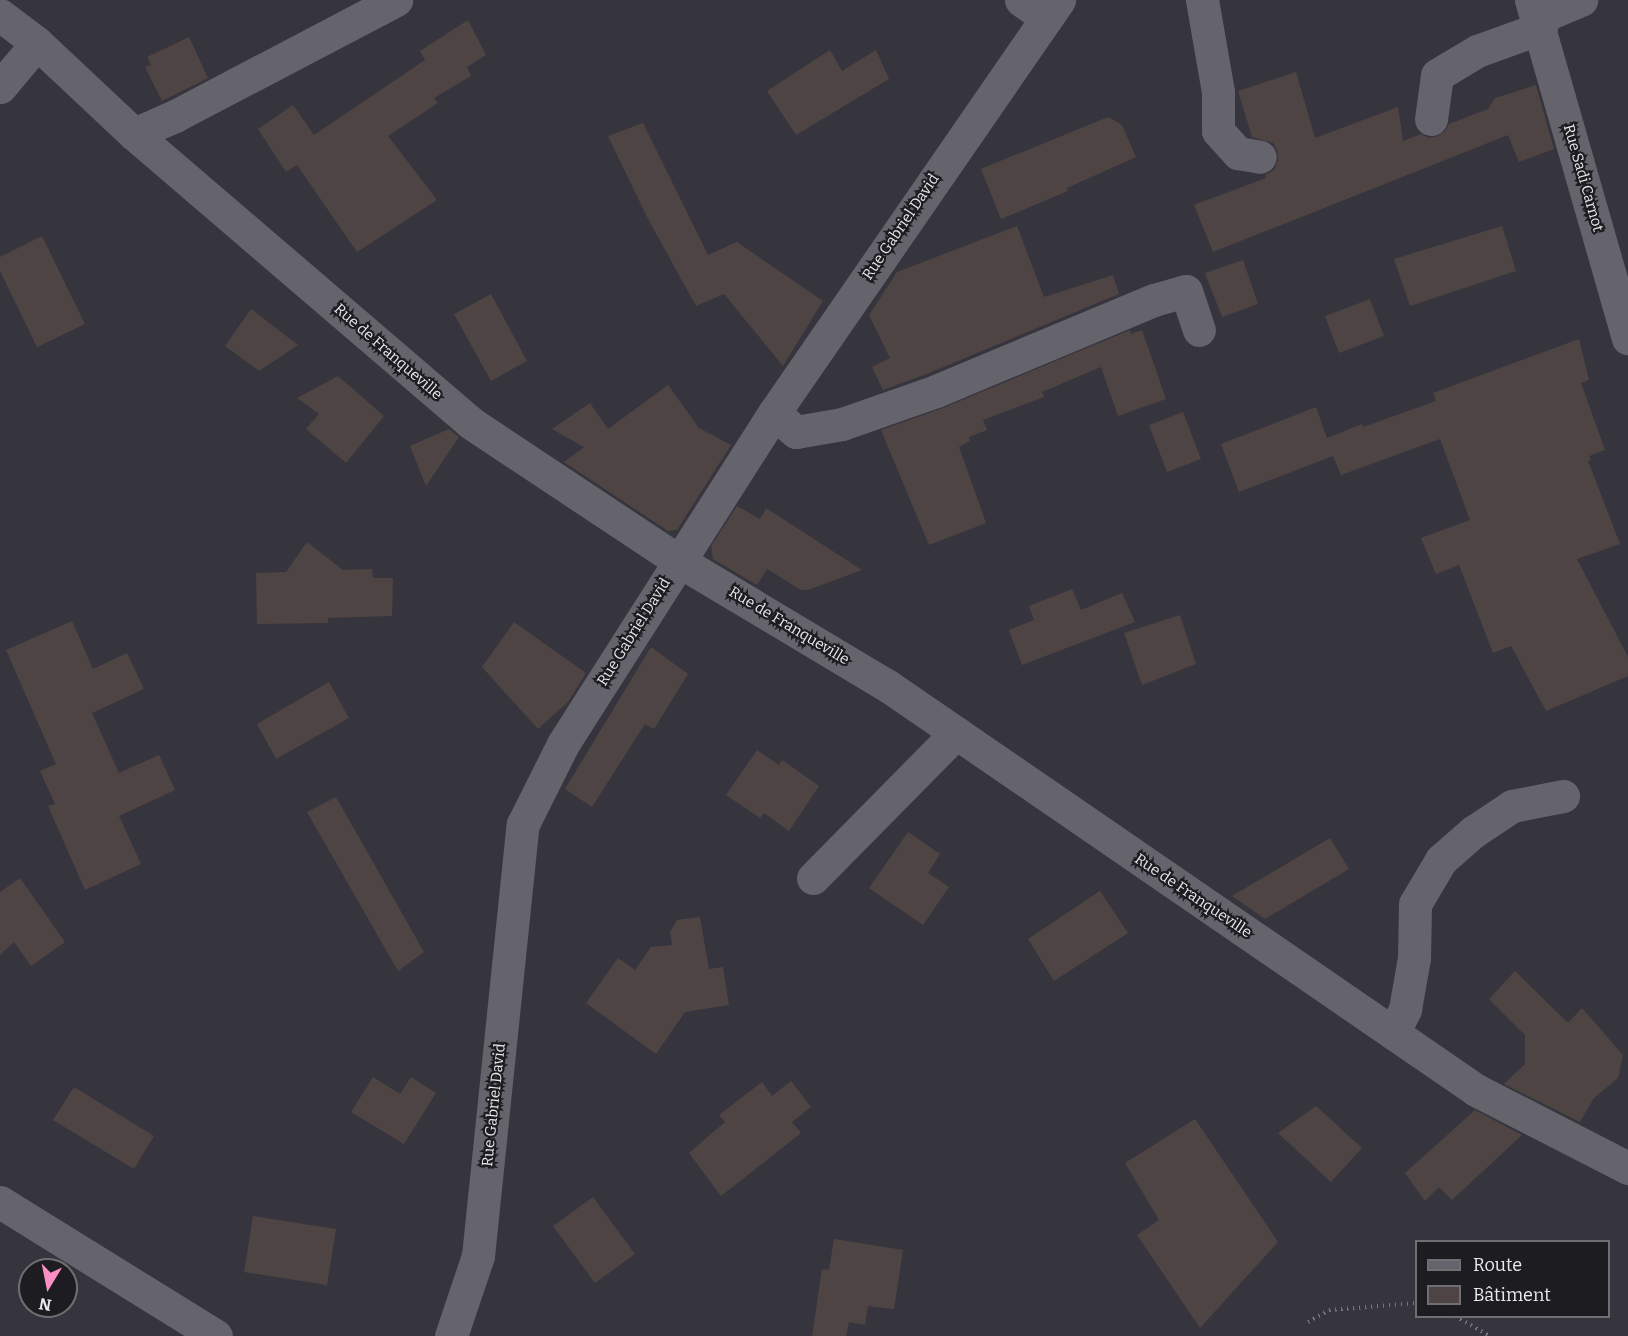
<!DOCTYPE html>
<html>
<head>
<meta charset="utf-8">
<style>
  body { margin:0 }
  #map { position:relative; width:1628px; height:1336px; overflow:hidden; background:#36353d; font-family:Bitter,serif }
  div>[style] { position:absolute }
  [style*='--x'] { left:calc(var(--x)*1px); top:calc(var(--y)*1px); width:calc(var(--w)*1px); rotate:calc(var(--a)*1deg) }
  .building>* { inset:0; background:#4e4443 }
  .path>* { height:4px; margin-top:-2px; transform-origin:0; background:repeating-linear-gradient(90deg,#77767d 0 1.5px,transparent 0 6px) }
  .minor>* { height:33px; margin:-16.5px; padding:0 16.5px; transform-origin:16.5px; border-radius:16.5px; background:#65646d }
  span { translate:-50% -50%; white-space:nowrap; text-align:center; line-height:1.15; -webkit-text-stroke:4.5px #1d1d21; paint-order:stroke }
  .street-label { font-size:15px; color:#e9e9ee }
  .legend { position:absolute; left:1415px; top:1240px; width:195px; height:78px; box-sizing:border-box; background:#1d1d21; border:2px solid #6f6f73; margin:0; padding:8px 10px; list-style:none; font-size:18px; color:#e9e9ee }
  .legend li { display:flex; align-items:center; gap:12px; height:30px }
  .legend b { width:30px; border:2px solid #6f6f73 }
  .north { position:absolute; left:18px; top:1258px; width:60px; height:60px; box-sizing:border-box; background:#1d1d21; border:2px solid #6f6f73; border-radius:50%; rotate:190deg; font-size:16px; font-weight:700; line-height:24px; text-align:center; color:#e9e9ee }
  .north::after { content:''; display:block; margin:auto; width:21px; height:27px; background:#fb8fc4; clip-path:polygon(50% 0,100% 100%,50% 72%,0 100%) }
</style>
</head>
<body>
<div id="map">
  <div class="building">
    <i style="clip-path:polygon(468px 20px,486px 55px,467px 67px,471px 76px,434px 98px,438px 103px,388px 136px,437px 200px,357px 252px,297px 165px,286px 172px,258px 129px,293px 105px,314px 135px,425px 60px,420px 51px)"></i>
    <i style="clip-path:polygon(189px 37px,208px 78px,162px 101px,145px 67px,151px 65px,147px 57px)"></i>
    <i style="clip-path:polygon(830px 50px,842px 71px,876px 50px,889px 79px,796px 135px,767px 91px)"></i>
    <i style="clip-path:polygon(1296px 72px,1315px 138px,1398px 107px,1403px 141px,1421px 134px,1429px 138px,1438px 136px,1445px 131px,1449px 124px,1488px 109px,1495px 98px,1536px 85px,1554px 149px,1519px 162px,1508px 135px,1213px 252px,1194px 205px,1266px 178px,1265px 175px,1274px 170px,1278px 160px,1277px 150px,1273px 143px,1252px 137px,1238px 91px)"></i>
    <i style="clip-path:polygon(1108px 117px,1122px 125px,1136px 157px,1067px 188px,1068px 191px,1001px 219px,981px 169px)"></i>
    <i style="clip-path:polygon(643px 123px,708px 255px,737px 242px,823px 301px,783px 366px,724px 294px,696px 306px,647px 217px,608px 136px)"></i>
    <i style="clip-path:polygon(1017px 226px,1044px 297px,1113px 275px,1119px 294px,929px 373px,883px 390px,872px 367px,890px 358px,869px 315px,897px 272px)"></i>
    <i style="clip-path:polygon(1502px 226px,1516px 271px,1410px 306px,1394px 259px)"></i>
    <i style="clip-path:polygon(42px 236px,85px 324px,37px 347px,0 271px,0 257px)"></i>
    <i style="clip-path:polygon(1243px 260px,1258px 304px,1222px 317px,1205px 273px)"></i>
    <i style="clip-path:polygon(491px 294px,527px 361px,491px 381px,454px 314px)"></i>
    <i style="clip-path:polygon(1370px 299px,1384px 336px,1339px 353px,1325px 316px)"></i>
    <i style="clip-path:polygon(251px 309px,298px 345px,259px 371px,225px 346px)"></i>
    <i style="clip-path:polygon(1130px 330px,1131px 334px,1142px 330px,1166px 399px,1118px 416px,1101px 367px,1042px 392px,1044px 397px,983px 420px,987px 430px,969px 437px,970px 441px,959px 447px,986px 523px,929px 545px,881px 430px,943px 408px)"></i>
    <i style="clip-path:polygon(1579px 339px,1589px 380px,1581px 383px,1605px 450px,1589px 456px,1591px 460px,1588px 461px,1620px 544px,1577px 559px,1628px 657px,1628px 676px,1546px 711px,1511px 646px,1493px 653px,1459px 565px,1436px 574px,1421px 538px,1470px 520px,1440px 439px,1341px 475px,1333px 456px,1239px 492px,1221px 444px,1316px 407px,1327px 438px,1362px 424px,1363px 427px,1436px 401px,1433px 393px)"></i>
    <i style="clip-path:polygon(338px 376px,384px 416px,346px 463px,306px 429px,319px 414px,297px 398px)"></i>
    <i style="clip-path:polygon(668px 385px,699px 428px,731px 445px,677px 530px,668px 531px,564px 462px,584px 447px,552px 429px,590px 403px,608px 429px)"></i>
    <i style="clip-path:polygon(1183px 412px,1201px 459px,1167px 472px,1149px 425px)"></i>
    <i style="clip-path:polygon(449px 429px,459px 437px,426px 486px,410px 446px)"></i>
    <i style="clip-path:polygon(737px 506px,760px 519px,766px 508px,862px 570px,808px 590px,801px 590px,767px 569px,757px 585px,713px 559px,711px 546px)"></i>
    <i style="clip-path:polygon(307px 542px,343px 570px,372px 569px,373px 578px,393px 578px,392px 616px,328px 618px,328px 623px,257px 624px,256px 573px,286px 572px)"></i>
    <i style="clip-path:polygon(1072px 589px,1081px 610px,1122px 593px,1135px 622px,1022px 665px,1009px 630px,1034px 620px,1029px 606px)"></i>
    <i style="clip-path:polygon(1180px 615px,1196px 664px,1142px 685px,1124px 633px)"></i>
    <i style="clip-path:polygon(72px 621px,93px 669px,127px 653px,144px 689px,92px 713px,119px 773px,159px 755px,175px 790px,119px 816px,141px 864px,85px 890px,48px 806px,55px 804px,40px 771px,56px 764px,6px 650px)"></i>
    <i style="clip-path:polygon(514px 622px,586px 673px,568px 702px,538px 729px,482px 667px)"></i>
    <i style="clip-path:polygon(651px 647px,688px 674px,654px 729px,645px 724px,592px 807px,565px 789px)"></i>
    <i style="clip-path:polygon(329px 682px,349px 718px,276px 759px,257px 724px)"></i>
    <i style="clip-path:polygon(757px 750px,779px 765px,782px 760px,819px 786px,789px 831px,764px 813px,760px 818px,726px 795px)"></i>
    <i style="clip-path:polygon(336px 797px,424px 952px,398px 971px,307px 812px)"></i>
    <i style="clip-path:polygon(908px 832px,940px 854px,928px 873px,949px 887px,923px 925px,869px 888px)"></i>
    <i style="clip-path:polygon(1330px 838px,1349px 869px,1265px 919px,1232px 896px)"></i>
    <i style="clip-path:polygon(20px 878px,65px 942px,31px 966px,14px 942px,0 955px,0 892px)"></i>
    <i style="clip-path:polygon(1100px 891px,1128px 933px,1054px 981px,1028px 939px)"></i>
    <i style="clip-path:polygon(700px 917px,709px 969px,723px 967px,729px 1005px,685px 1012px,656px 1054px,586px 1003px,618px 958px,635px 970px,651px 947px,672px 945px,670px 932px,677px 920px)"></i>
    <i style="clip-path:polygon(1515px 971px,1568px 1023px,1582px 1008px,1623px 1055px,1618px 1078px,1594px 1098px,1580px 1122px,1504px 1084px,1525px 1064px,1525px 1035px,1489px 999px)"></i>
    <i style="clip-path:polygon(373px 1077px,400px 1094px,411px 1077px,436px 1093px,404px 1144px,351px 1112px)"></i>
    <i style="clip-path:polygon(791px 1081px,811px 1107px,792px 1122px,801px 1133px,721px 1196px,689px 1153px,725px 1122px,719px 1115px,762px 1082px,772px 1096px)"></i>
    <i style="clip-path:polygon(74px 1087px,154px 1136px,134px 1169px,53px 1120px)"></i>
    <i style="clip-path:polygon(1316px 1106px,1362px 1148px,1331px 1182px,1278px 1133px)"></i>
    <i style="clip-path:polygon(1475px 1110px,1522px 1135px,1452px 1200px,1439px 1187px,1425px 1201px,1405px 1173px)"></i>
    <i style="clip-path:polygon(1195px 1119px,1278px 1242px,1200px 1328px,1137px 1235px,1159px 1220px,1125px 1163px)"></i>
    <i style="clip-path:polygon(593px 1197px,635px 1254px,595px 1283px,553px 1226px)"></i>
    <i style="clip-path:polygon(253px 1216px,336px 1229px,327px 1285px,244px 1272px)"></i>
    <i style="clip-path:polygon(834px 1239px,903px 1250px,894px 1309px,868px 1306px,865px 1325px,849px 1322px,846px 1336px,812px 1336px,822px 1269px,829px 1270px)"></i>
  </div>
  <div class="path">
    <i style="--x:1455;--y:1316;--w:39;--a:30"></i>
    <i style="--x:1308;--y:1322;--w:24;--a:-30"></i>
    <i style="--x:1329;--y:1310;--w:87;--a:-4.6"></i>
  </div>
  <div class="minor">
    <i style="--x:1021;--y:0;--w:29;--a:35"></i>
    <i style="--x:1202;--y:0;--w:93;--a:80.1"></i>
    <i style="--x:1218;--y:92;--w:39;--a:90"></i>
    <i style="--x:1218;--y:131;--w:30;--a:48"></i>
    <i style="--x:1238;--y:153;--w:22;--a:10"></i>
    <i style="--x:1531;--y:0;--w:352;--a:74"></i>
    <i style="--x:0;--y:15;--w:46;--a:37.1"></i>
    <i style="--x:37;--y:43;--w:133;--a:43.2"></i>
    <i style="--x:134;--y:134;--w:444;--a:40.6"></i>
    <i style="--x:471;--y:423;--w:250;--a:33.6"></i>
    <i style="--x:679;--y:561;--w:244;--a:30.9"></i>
    <i style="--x:888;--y:686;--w:713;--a:34.49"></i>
    <i style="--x:1476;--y:1090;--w:171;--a:27.2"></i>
    <i style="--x:1538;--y:18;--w:47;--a:-22.7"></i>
    <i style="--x:0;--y:87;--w:57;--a:-49.9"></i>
    <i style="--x:1431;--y:119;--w:44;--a:-82.2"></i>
    <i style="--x:1437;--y:75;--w:47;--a:-31"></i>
    <i style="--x:1477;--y:51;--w:68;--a:-19.8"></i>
    <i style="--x:134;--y:134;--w:45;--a:-23.7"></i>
    <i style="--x:175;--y:116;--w:250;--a:-27.7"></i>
    <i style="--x:774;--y:413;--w:29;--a:41"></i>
    <i style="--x:796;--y:432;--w:47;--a:-9.9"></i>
    <i style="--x:842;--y:424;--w:100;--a:-19.3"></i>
    <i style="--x:936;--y:391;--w:236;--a:-22.7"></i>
    <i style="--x:1154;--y:300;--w:33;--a:-16"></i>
    <i style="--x:1186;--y:291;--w:41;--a:71.6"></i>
    <i style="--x:813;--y:878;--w:204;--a:-45.4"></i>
    <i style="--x:1393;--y:1033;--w:27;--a:-63"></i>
    <i style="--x:1405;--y:1009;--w:52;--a:-80"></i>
    <i style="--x:1414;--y:958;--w:54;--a:-88.9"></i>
    <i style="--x:1415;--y:904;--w:51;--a:-59.4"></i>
    <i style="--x:1441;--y:860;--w:43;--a:-41.2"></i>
    <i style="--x:1473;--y:832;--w:47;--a:-33.7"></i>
    <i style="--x:1512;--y:806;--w:52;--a:-11.1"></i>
    <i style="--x:0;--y:1202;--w:254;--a:31.8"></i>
    <i style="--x:451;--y:1336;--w:84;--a:-71.4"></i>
    <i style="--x:478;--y:1256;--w:434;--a:-84.1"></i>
    <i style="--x:523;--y:824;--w:89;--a:-63.4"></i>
    <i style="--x:563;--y:744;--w:393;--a:-57.5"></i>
    <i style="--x:774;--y:413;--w:502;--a:-55.39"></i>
  </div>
  <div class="street-label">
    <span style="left:1583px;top:178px;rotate:74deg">Rue Sadi Carnot</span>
    <span style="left:901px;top:227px;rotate:-56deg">Rue Gabriel David</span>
    <span style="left:388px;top:352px;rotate:41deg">Rue de Franqueville</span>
    <span style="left:789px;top:626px;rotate:31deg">Rue de Franqueville</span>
    <span style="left:634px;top:632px;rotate:-58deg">Rue Gabriel David</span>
    <span style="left:1193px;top:896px;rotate:34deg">Rue de Franqueville</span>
    <span style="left:494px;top:1105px;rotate:-84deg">Rue Gabriel David</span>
  </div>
  <ul class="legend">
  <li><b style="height:8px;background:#65646d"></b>Route</li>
  <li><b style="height:16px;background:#4e4443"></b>Bâtiment</li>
  </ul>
  <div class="north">N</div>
</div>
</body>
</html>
